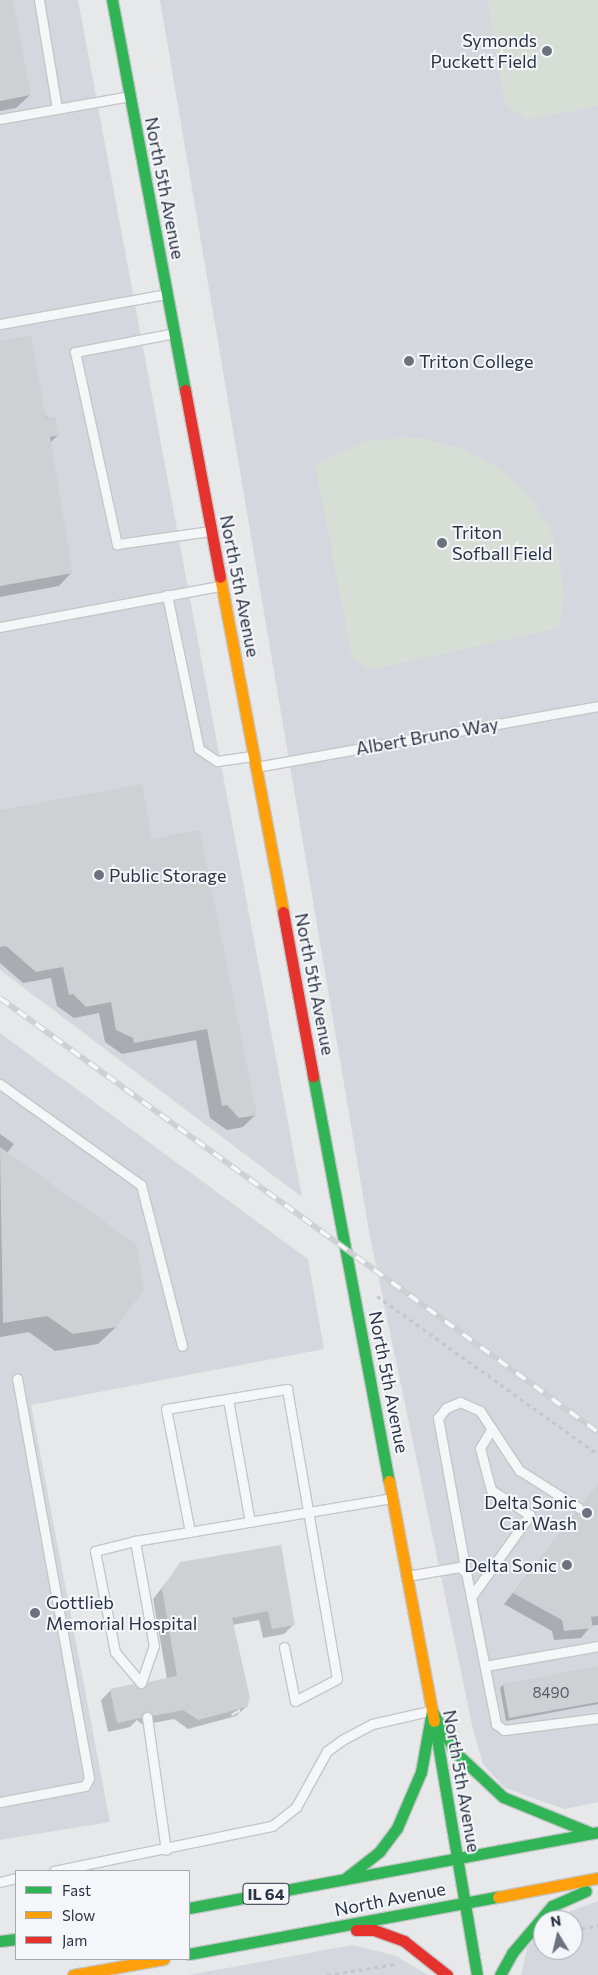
<!DOCTYPE html>
<html>
<head>
<meta charset="utf-8">
<style>
  body { margin:0 }
  #map { position:relative; width:598px; height:1975px; overflow:hidden; background:#e6e8ea; font-family:Commissioner,sans-serif }
  div>[style] { position:absolute }
  [style*='--x'] { left:calc(var(--x)*1px); top:calc(var(--y)*1px); width:calc(var(--w)*1px); rotate:calc(var(--a)*1deg) }
  .built>* { inset:0; background:#d4d7dd }
  .green>* { inset:0; background:#d6ded6 }
  .shadow>* { inset:0; background:#0003 }
  .building>* { inset:0; background:#ced0d3 }
  .path>* { height:3px; margin-top:-1.5px; transform-origin:0; background:repeating-linear-gradient(90deg,#c5c6ca 0 4px,transparent 0 8px) }
  .roads { filter:drop-shadow(1px 0 #c4c6c8) drop-shadow(-1px 0 #c4c6c8) drop-shadow(0 1px #c4c6c8) drop-shadow(0 -1px #c4c6c8) }
  .lane>* { height:9px; margin:-4.5px; padding:0 4.5px; transform-origin:4.5px; border-radius:4.5px; background:#f5f6f7 }
  .fast>* { height:11px; margin:-5.5px; padding:0 5.5px; transform-origin:5.5px; border-radius:5.5px; background:#30b455 }
  .slow>* { height:11px; margin:-5.5px; padding:0 5.5px; transform-origin:5.5px; border-radius:5.5px; background:#ff9f0a }
  .jam>* { height:11px; margin:-5.5px; padding:0 5.5px; transform-origin:5.5px; border-radius:5.5px; background:#e5322d }
  .rail>* { height:5.5px; margin-top:-2.75px; transform-origin:0; background:repeating-linear-gradient(90deg,#f4f6f9 0 11px,#cecfd2 0 22px); box-sizing:border-box; border-block:1px solid #cecfd2 }
  .dots>* { width:14px; height:14px; translate:-50% -50%; box-sizing:border-box; border:2px solid #f4f6f9; border-radius:50% }
  span { translate:-50% -50%; white-space:nowrap; text-align:center; line-height:1.15; -webkit-text-stroke:4px #f4f6f9; paint-order:stroke }
  .number-label { font-size:15px; color:#545c69 }
  .number-label span { -webkit-text-stroke-width:0 }
  .shield-label span { padding:1px 4px; background:#f4f6f9; border:1px solid; border-radius:4px; -webkit-text-stroke-width:0 }
  .shield-label { font-size:16px; color:#2b3445; font-weight:700 }
  .poi-label { font-size:18px; color:#2b3445 }
  .right { translate:-100% -50%; text-align:right }
  .left { translate:0 -50%; text-align:left }
  .street-label { font-size:18px; color:#2b3445 }
  .legend { position:absolute; left:15px; top:1870px; width:175px; height:90px; box-sizing:border-box; background:#f4f6f9; border:1px solid #a4a8b1; margin:0; padding:6px 9px; list-style:none; font-size:15px; color:#2b3445 }
  .legend li { display:flex; align-items:center; gap:10px; height:25px }
  .legend b { width:25px; border:1px solid #a4a8b1 }
  .north { position:absolute; left:533px; top:1910px; width:50px; height:50px; box-sizing:border-box; background:#f4f6f9; border:1px solid #a4a8b1; border-radius:50%; rotate:351deg; font-size:14px; font-weight:700; line-height:20px; text-align:center; color:#2b3445 }
  .north::after { content:''; display:block; margin:auto; width:18px; height:22px; background:#6c737f; clip-path:polygon(50% 0,100% 100%,50% 72%,0 100%) }
</style>
</head>
<body>
<div id="map">
  <div class="built">
    <i style="clip-path:polygon(0 0,78px 0,302px 1197px,0 970px)"></i>
    <i style="clip-path:polygon(160px 0,598px 0,598px 1802px,564px 1809px,505px 1788px,483px 1764px,473px 1729px,370px 1237px)"></i>
    <i style="clip-path:polygon(0 1033px,308px 1259px,324px 1349px,31px 1405px,110px 1822px,0 1840px)"></i>
    <i style="clip-path:polygon(598px 1901px,598px 1975px,521px 1975px,527px 1948px,543px 1930px,543px 1950px,573px 1950px,573px 1920px,552px 1920px,555px 1917px)"></i>
    <i style="clip-path:polygon(353px 1945px,396px 1956px,428px 1975px,189px 1975px)"></i>
  </div>
  <div class="green">
    <i style="clip-path:polygon(487px 0,598px 0,598px 106px,526px 120px,505px 103px)"></i>
    <i style="clip-path:polygon(416px 437px,459px 448px,499px 468px,526px 492px,550px 528px,559px 558px,564px 595px,559px 628px,370px 670px,352px 657px,315px 464px,367px 441px)"></i>
  </div>
  <div class="shadow">
    <i style="clip-path:polygon(0 0,12px 0,30px 95px,16px 108px,0 111px)"></i>
    <i style="clip-path:polygon(0 342px,58px 435px,50px 443px,72px 572px,59px 586px,0 597px)"></i>
    <i style="clip-path:polygon(0 811px,151px 841px,255px 1115px,243px 1127px,227px 1130px,210px 1118px,196px 1040px,122px 1054px,105px 1042px,99px 1013px,74px 1018px,57px 1006px,51px 978px,23px 983px,0 963px)"></i>
    <i style="clip-path:polygon(0 1134px,14px 1144px,7px 1153px,116px 1327px,98px 1344px,55px 1351px,29px 1332px,0 1337px)"></i>
    <i style="clip-path:polygon(594px 1491px,598px 1494px,598px 1625px,591px 1626px,581px 1638px,554px 1640px,552px 1631px,504px 1604px)"></i>
    <i style="clip-path:polygon(evenodd,181px 1564px,293px 1625px,284px 1634px,263px 1638px,259px 1620px,232px 1625px,246px 1707px,236px 1716px,188px 1729px,174px 1719px,143px 1725px,137px 1720px,130px 1727px,108px 1732px,101px 1700px,111px 1690px,142px 1690px,149px 1683px,167px 1679px,153px 1599px,181px 1564px,240px 1709px,240px 1712px,232px 1716px,231px 1714px,240px 1709px)"></i>
    <i style="clip-path:polygon(598px 1668px,598px 1704px,506px 1721px,500px 1688px,503px 1685px)"></i>
  </div>
  <div class="building">
    <i style="clip-path:polygon(0 0,13px 0,31px 95px,0 101px)"></i>
    <i style="clip-path:polygon(31px 335px,46px 418px,55px 417px,59px 435px,50px 437px,73px 573px,0 586px,0 341px)"></i>
    <i style="clip-path:polygon(142px 784px,152px 839px,200px 830px,257px 1115px,239px 1118px,227px 1105px,222px 1106px,207px 1029px,134px 1043px,133px 1038px,116px 1030px,111px 1002px,86px 1007px,73px 994px,69px 995px,63px 967px,36px 972px,6px 946px,0 947px,0 810px)"></i>
    <i style="clip-path:polygon(0 1147px,137px 1245px,144px 1289px,117px 1327px,73px 1334px,47px 1316px,3px 1323px)"></i>
    <i style="clip-path:polygon(598px 1484px,598px 1616px,591px 1617px,593px 1628px,564px 1631px,562px 1620px,513px 1593px,575px 1513px,584px 1512px,583px 1503px)"></i>
    <i style="clip-path:polygon(281px 1545px,295px 1625px,272px 1629px,268px 1611px,232px 1618px,250px 1698px,247px 1707px,198px 1720px,183px 1710px,153px 1716px,147px 1711px,141px 1718px,117px 1723px,110px 1689px,134px 1684px,143px 1689px,148px 1682px,177px 1676px,162px 1589px,180px 1562px)"></i>
    <i style="clip-path:polygon(598px 1666px,598px 1702px,509px 1718px,503px 1684px)"></i>
  </div>
  <div class="path">
    <i style="--x:377;--y:1296;--w:272;--a:35.6"></i>
    <i style="--x:573;--y:1930;--w:25;--a:-11"></i>
    <i style="--x:327;--y:1975;--w:69;--a:-9.2"></i>
  </div>
  <div class="roads">
    <div class="lane">
      <i style="--x:39;--y:0;--w:110;--a:80.6"></i>
      <i style="--x:0;--y:119;--w:132;--a:-10"></i>
      <i style="--x:0;--y:324;--w:170;--a:-10.2"></i>
      <i style="--x:175;--y:333;--w:102;--a:169.2"></i>
      <i style="--x:75;--y:352;--w:197;--a:77.7"></i>
      <i style="--x:117;--y:544;--w:95;--a:-7.9"></i>
      <i style="--x:167;--y:595;--w:157;--a:78.3"></i>
      <i style="--x:199;--y:749;--w:22;--a:34"></i>
      <i style="--x:217;--y:761;--w:34;--a:-8"></i>
      <i style="--x:0;--y:627;--w:224;--a:-10.6"></i>
      <i style="--x:256;--y:767;--w:347;--a:-10.1"></i>
      <i style="--x:0;--y:1084;--w:173;--a:35.6"></i>
      <i style="--x:141;--y:1185;--w:166;--a:75.7"></i>
      <i style="--x:228;--y:1399;--w:125;--a:79.9"></i>
      <i style="--x:190;--y:1532;--w:125;--a:-101"></i>
      <i style="--x:166;--y:1409;--w:123;--a:-9.4"></i>
      <i style="--x:287;--y:1389;--w:294;--a:80.2"></i>
      <i style="--x:337;--y:1679;--w:47;--a:152.4"></i>
      <i style="--x:295;--y:1701;--w:55;--a:-101.5"></i>
      <i style="--x:135;--y:1541;--w:41;--a:166"></i>
      <i style="--x:95;--y:1551;--w:103;--a:78.8"></i>
      <i style="--x:115;--y:1652;--w:40;--a:50"></i>
      <i style="--x:466;--y:1572;--w:157;--a:-100.3"></i>
      <i style="--x:438;--y:1418;--w:13;--a:-51"></i>
      <i style="--x:446;--y:1408;--w:15;--a:-23"></i>
      <i style="--x:460;--y:1402;--w:22;--a:24"></i>
      <i style="--x:480;--y:1411;--w:71;--a:56.5"></i>
      <i style="--x:519;--y:1470;--w:71;--a:32.3"></i>
      <i style="--x:407;--y:1576;--w:53;--a:-9.8"></i>
      <i style="--x:459;--y:1567;--w:9;--a:36"></i>
      <i style="--x:466;--y:1572;--w:155;--a:78.8"></i>
      <i style="--x:496;--y:1724;--w:10;--a:37"></i>
      <i style="--x:504;--y:1730;--w:95;--a:-7.3"></i>
      <i style="--x:471;--y:1597;--w:101;--a:-54.3"></i>
      <i style="--x:530;--y:1515;--w:46;--a:-147.3"></i>
      <i style="--x:491;--y:1490;--w:43;--a:-104.7"></i>
      <i style="--x:480;--y:1448;--w:23;--a:-59"></i>
      <i style="--x:485;--y:1666;--w:115;--a:-10"></i>
      <i style="--x:141;--y:1683;--w:39;--a:-71"></i>
      <i style="--x:154;--y:1646;--w:107;--a:-100.3"></i>
      <i style="--x:135;--y:1541;--w:260;--a:-9.5"></i>
      <i style="--x:147;--y:1717;--w:134;--a:81.9"></i>
      <i style="--x:0;--y:1802;--w:86;--a:-10.7"></i>
      <i style="--x:85;--y:1786;--w:9;--a:-63"></i>
      <i style="--x:89;--y:1778;--w:406;--a:-100.2"></i>
      <i style="--x:54;--y:1871;--w:223;--a:-11.7"></i>
      <i style="--x:272;--y:1826;--w:31;--a:-38"></i>
      <i style="--x:296;--y:1807;--w:64;--a:-61"></i>
      <i style="--x:327;--y:1751;--w:19;--a:-36"></i>
      <i style="--x:342;--y:1740;--w:34;--a:-28"></i>
      <i style="--x:372;--y:1724;--w:58;--a:-12.8"></i>
      <i style="--x:0;--y:1882;--w:16;--a:-14"></i>
    </div>
    <div class="fast">
      <i style="--x:112;--y:0;--w:397;--a:79.4"></i>
      <i style="--x:313;--y:1076;--w:412;--a:79.4"></i>
      <i style="--x:432;--y:1711;--w:48;--a:60.3"></i>
      <i style="--x:456;--y:1753;--w:64;--a:43.1"></i>
      <i style="--x:503;--y:1797;--w:95;--a:22.2"></i>
      <i style="--x:434;--y:1721;--w:258;--a:80.4"></i>
      <i style="--x:347;--y:1877;--w:41;--a:-38"></i>
      <i style="--x:379;--y:1852;--w:30;--a:-53"></i>
      <i style="--x:397;--y:1828;--w:61;--a:-66.8"></i>
      <i style="--x:421;--y:1772;--w:62;--a:-79.8"></i>
      <i style="--x:189;--y:1908;--w:416;--a:-10.5"></i>
      <i style="--x:0;--y:1941;--w:16;--a:-7"></i>
      <i style="--x:189;--y:1954;--w:314;--a:-10.5"></i>
      <i style="--x:500;--y:1975;--w:25;--a:-61"></i>
      <i style="--x:512;--y:1953;--w:62;--a:-49.6"></i>
      <i style="--x:552;--y:1906;--w:37;--a:-24"></i>
    </div>
    <div class="slow">
      <i style="--x:220;--y:577;--w:341;--a:79.3"></i>
      <i style="--x:389;--y:1481;--w:244;--a:79.4"></i>
      <i style="--x:498;--y:1897;--w:102;--a:-10.8"></i>
      <i style="--x:73;--y:1975;--w:92;--a:-10"></i>
    </div>
    <div class="jam">
      <i style="--x:185;--y:390;--w:190;--a:79.4"></i>
      <i style="--x:283;--y:912;--w:167;--a:79.6"></i>
      <i style="--x:356;--y:1930;--w:18;--a:0"></i>
      <i style="--x:374;--y:1930;--w:32;--a:20"></i>
      <i style="--x:404;--y:1941;--w:55;--a:38.3"></i>
    </div>
  </div>
  <div class="rail">
    <i style="--x:0;--y:998;--w:739;--a:35.97"></i>
  </div>
  <div class="dots">
    <i style="left:547px;top:51px;background:#6c737f"></i>
    <i style="left:409px;top:361px;background:#6c737f"></i>
    <i style="left:442px;top:543px;background:#6c737f"></i>
    <i style="left:99px;top:875px;background:#6c737f"></i>
    <i style="left:587px;top:1513px;background:#6c737f"></i>
    <i style="left:567px;top:1565px;background:#6c737f"></i>
    <i style="left:35px;top:1613px;background:#6c737f"></i>
  </div>
  <div class="number-label">
    <span style="left:551px;top:1693px">8490</span>
  </div>
  <div class="shield-label">
    <span style="left:266px;top:1894px">IL 64</span>
  </div>
  <div class="poi-label">
    <span class="right" style="left:537px;top:51px">Symonds<br>Puckett Field</span>
    <span class="left" style="left:419px;top:361px">Triton College</span>
    <span class="left" style="left:452px;top:543px">Triton<br>Sofball Field</span>
    <span class="left" style="left:109px;top:875px">Public Storage</span>
    <span class="right" style="left:577px;top:1513px">Delta Sonic<br>Car Wash</span>
    <span class="right" style="left:557px;top:1565px">Delta Sonic</span>
    <span class="left" style="left:46px;top:1613px">Gottlieb<br>Memorial Hospital</span>
  </div>
  <div class="street-label">
    <span style="left:165px;top:188px;rotate:79deg">North 5th Avenue</span>
    <span style="left:240px;top:586px;rotate:79deg">North 5th Avenue</span>
    <span style="left:427px;top:736px;rotate:-10deg">Albert Bruno Way</span>
    <span style="left:315px;top:984px;rotate:79deg">North 5th Avenue</span>
    <span style="left:389px;top:1382px;rotate:79deg">North 5th Avenue</span>
    <span style="left:462px;top:1781px;rotate:80deg">North 5th Avenue</span>
    <span style="left:390px;top:1899px;rotate:-11deg">North Avenue</span>
  </div>
  <ul class="legend">
  <li><b style="height:6px;background:#30b455"></b>Fast</li>
  <li><b style="height:6px;background:#ff9f0a"></b>Slow</li>
  <li><b style="height:6px;background:#e5322d"></b>Jam</li>
  </ul>
  <div class="north">N</div>
</div>
</body>
</html>
